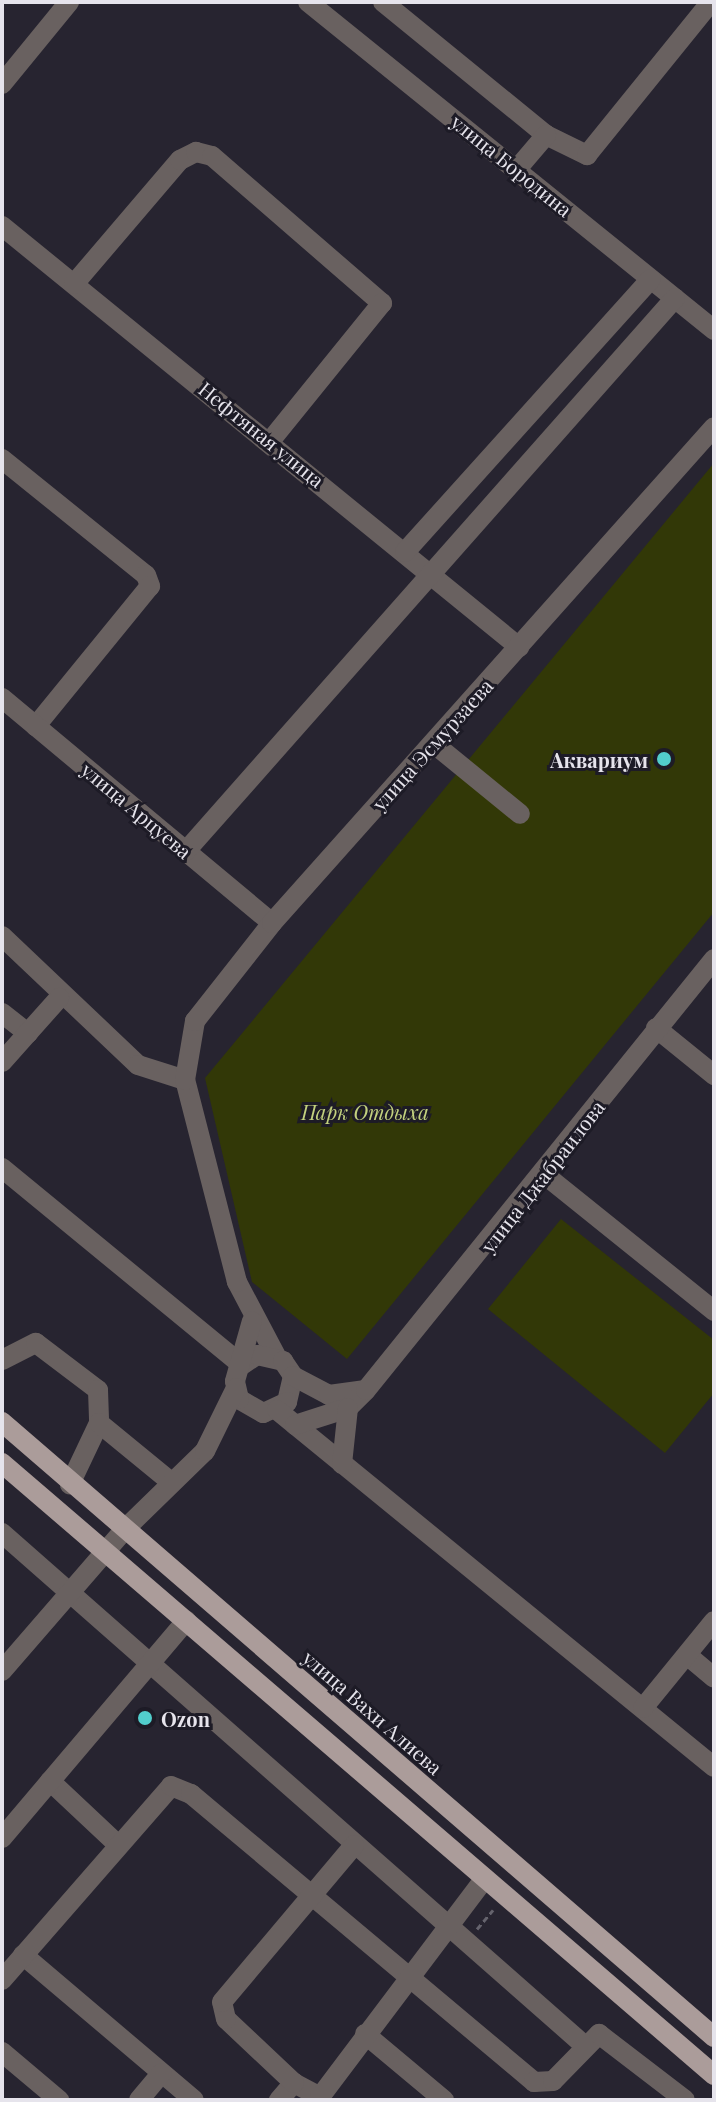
<!DOCTYPE html>
<html>
<head>
<meta charset="utf-8">
<style>
  body { margin:0 }
  #map { position:relative; width:716px; height:2102px; overflow:hidden; background:#272430; font-family:"Playfair Display",serif }
  div>[style] { position:absolute }
  [style*='--x'] { left:calc(var(--x)*1px); top:calc(var(--y)*1px); width:calc(var(--w)*1px); rotate:calc(var(--a)*1deg) }
  .green>* { inset:0; background:#323807 }
  .path>* { height:3px; margin-top:-1.5px; transform-origin:0; background:repeating-linear-gradient(90deg,#65636d 0 6px,transparent 0 10px) }
  .minor>* { height:20px; margin:-10px; padding:0 10px; transform-origin:10px; border-radius:10px; background:#696160 }
  .major>* { height:20px; margin:-10px; padding:0 10px; transform-origin:10px; border-radius:10px; background:#ab9c9a }
  .dots>* { width:22px; height:22px; translate:-50% -50%; box-sizing:border-box; border:4px solid #1d1b26; border-radius:50% }
  span { translate:-50% -50%; white-space:nowrap; text-align:center; line-height:1.15; -webkit-text-stroke:6px #1d1b26; paint-order:stroke }
  .street-label { font-size:20px; color:#e6e4ec }
  .poi-label { font-size:20px; color:#e6e4ec; font-weight:700 }
  .right { translate:-100% -50%; text-align:right }
  .left { translate:0 -50%; text-align:left }
  .park-label { font-size:20px; color:#c3d17e; font-style:italic }
  .frame { position:absolute; inset:0; border:4px solid #e6e4ec; pointer-events:none }
</style>
</head>
<body>
<div id="map">
  <div class="green">
    <i style="clip-path:polygon(714px 463px,714px 912px,347px 1359px,252px 1282px,205px 1078px)"></i>
    <i style="clip-path:polygon(561px 1219px,714px 1340px,714px 1393px,665px 1453px,488px 1309px)"></i>
  </div>
  <div class="path">
    <i style="--x:477;--y:1929;--w:25;--a:-50"></i>
  </div>
  <div class="minor">
    <i style="--x:308;--y:2;--w:522;--a:38.93"></i>
    <i style="--x:383;--y:2;--w:210;--a:39.2"></i>
    <i style="--x:546;--y:135;--w:46;--a:26"></i>
    <i style="--x:587;--y:155;--w:197;--a:-51"></i>
    <i style="--x:2;--y:84;--w:106;--a:-50.7"></i>
    <i style="--x:517;--y:169;--w:45;--a:-49.5"></i>
    <i style="--x:2;--y:226;--w:667;--a:39.16"></i>
    <i style="--x:74;--y:284;--w:163;--a:-49.5"></i>
    <i style="--x:180;--y:160;--w:18;--a:-27"></i>
    <i style="--x:196;--y:152;--w:16;--a:14"></i>
    <i style="--x:212;--y:156;--w:225;--a:40.9"></i>
    <i style="--x:382;--y:303;--w:176;--a:129"></i>
    <i style="--x:2;--y:459;--w:185;--a:38.9"></i>
    <i style="--x:146;--y:575;--w:12;--a:70"></i>
    <i style="--x:150;--y:586;--w:181;--a:129.2"></i>
    <i style="--x:405;--y:552;--w:367;--a:-48"></i>
    <i style="--x:2;--y:698;--w:351;--a:39.8"></i>
    <i style="--x:433;--y:743;--w:112;--a:39.2"></i>
    <i style="--x:186;--y:851;--w:738;--a:-48.51"></i>
    <i style="--x:2;--y:936;--w:187;--a:43.5"></i>
    <i style="--x:138;--y:1065;--w:49;--a:17.7"></i>
    <i style="--x:2;--y:1013;--w:33;--a:38"></i>
    <i style="--x:656;--y:1028;--w:75;--a:39"></i>
    <i style="--x:2;--y:1062;--w:86;--a:-48.3"></i>
    <i style="--x:2;--y:1168;--w:310;--a:39.4"></i>
    <i style="--x:545;--y:1175;--w:217;--a:38.8"></i>
    <i style="--x:276;--y:1356;--w:84;--a:-117.8"></i>
    <i style="--x:237;--y:1282;--w:209;--a:-104.4"></i>
    <i style="--x:185;--y:1080;--w:60;--a:-80.4"></i>
    <i style="--x:195;--y:1021;--w:125;--a:-51.8"></i>
    <i style="--x:272;--y:923;--w:664;--a:-48.29"></i>
    <i style="--x:2;--y:1360;--w:38;--a:-27"></i>
    <i style="--x:36;--y:1343;--w:78;--a:37.2"></i>
    <i style="--x:98;--y:1390;--w:33;--a:88"></i>
    <i style="--x:99;--y:1423;--w:68;--a:115.4"></i>
    <i style="--x:242;--y:1365;--w:18;--a:-34"></i>
    <i style="--x:257;--y:1355;--w:27;--a:13"></i>
    <i style="--x:283;--y:1361;--w:18;--a:56"></i>
    <i style="--x:293;--y:1376;--w:27;--a:103"></i>
    <i style="--x:287;--y:1402;--w:26;--a:155"></i>
    <i style="--x:263;--y:1413;--w:28;--a:-150"></i>
    <i style="--x:239;--y:1399;--w:18;--a:-103"></i>
    <i style="--x:235;--y:1381;--w:62;--a:-74.2"></i>
    <i style="--x:293;--y:1376;--w:41;--a:27.8"></i>
    <i style="--x:329;--y:1395;--w:37;--a:-8"></i>
    <i style="--x:277;--y:1410;--w:564;--a:39.25"></i>
    <i style="--x:99;--y:1423;--w:93;--a:39.3"></i>
    <i style="--x:295;--y:1425;--w:56;--a:-17.8"></i>
    <i style="--x:348;--y:1408;--w:25;--a:-45"></i>
    <i style="--x:366;--y:1390;--w:554;--a:-51.08"></i>
    <i style="--x:342;--y:1464;--w:56;--a:-83.9"></i>
    <i style="--x:2;--y:1533;--w:775;--a:41.34"></i>
    <i style="--x:687;--y:1655;--w:35;--a:40"></i>
    <i style="--x:2;--y:1671;--w:186;--a:-49.1"></i>
    <i style="--x:124;--y:1530;--w:113;--a:-44.3"></i>
    <i style="--x:205;--y:1451;--w:70;--a:-63.8"></i>
    <i style="--x:643;--y:1708;--w:112;--a:-50.8"></i>
    <i style="--x:50;--y:1781;--w:91;--a:43.2"></i>
    <i style="--x:2;--y:1838;--w:285;--a:-49.7"></i>
    <i style="--x:23;--y:1955;--w:224;--a:40.3"></i>
    <i style="--x:2;--y:1980;--w:257;--a:-48.9"></i>
    <i style="--x:171;--y:1786;--w:22;--a:22"></i>
    <i style="--x:191;--y:1794;--w:448;--a:40"></i>
    <i style="--x:534;--y:2082;--w:19;--a:-3"></i>
    <i style="--x:553;--y:2081;--w:66;--a:-45.6"></i>
    <i style="--x:599;--y:2034;--w:108;--a:37.5"></i>
    <i style="--x:365;--y:2034;--w:103;--a:39.9"></i>
    <i style="--x:2;--y:2052;--w:75;--a:40.1"></i>
    <i style="--x:294;--y:2083;--w:30;--a:28"></i>
    <i style="--x:320;--y:2097;--w:274;--a:-53"></i>
    <i style="--x:139;--y:2100;--w:35;--a:-50"></i>
    <i style="--x:279;--y:2100;--w:23;--a:-49"></i>
    <i style="--x:294;--y:2083;--w:93;--a:-136.7"></i>
    <i style="--x:226;--y:2019;--w:17;--a:-103"></i>
    <i style="--x:222;--y:2002;--w:205;--a:-49.9"></i>
  </div>
  <div class="major">
    <i style="--x:2;--y:1422;--w:941;--a:40.82"></i>
    <i style="--x:2;--y:1463;--w:939;--a:40.68"></i>
  </div>
  <div class="dots">
    <i style="left:664px;top:759px;background:#52cdcc"></i>
    <i style="left:145px;top:1718px;background:#52cdcc"></i>
  </div>
  <div class="street-label">
    <span style="left:512px;top:165px;rotate:39deg">улица Бородина</span>
    <span style="left:262px;top:434px;rotate:39deg">Нефтяная улица</span>
    <span style="left:432px;top:744px;rotate:-48deg">улица Эсмурзаева</span>
    <span style="left:137px;top:810px;rotate:40deg">улица Арцуева</span>
    <span style="left:542px;top:1176px;rotate:-52deg">улица Джабраилова</span>
    <span style="left:373px;top:1712px;rotate:41deg">улица Вахи Алиева</span>
  </div>
  <div class="poi-label">
    <span class="right" style="left:648px;top:759px">Аквариум</span>
    <span class="left" style="left:161px;top:1718px">Ozon</span>
  </div>
  <div class="park-label">
    <span style="left:365px;top:1111px">Парк Отдыха</span>
  </div>
  <div class="frame"></div>
</div>
</body>
</html>
